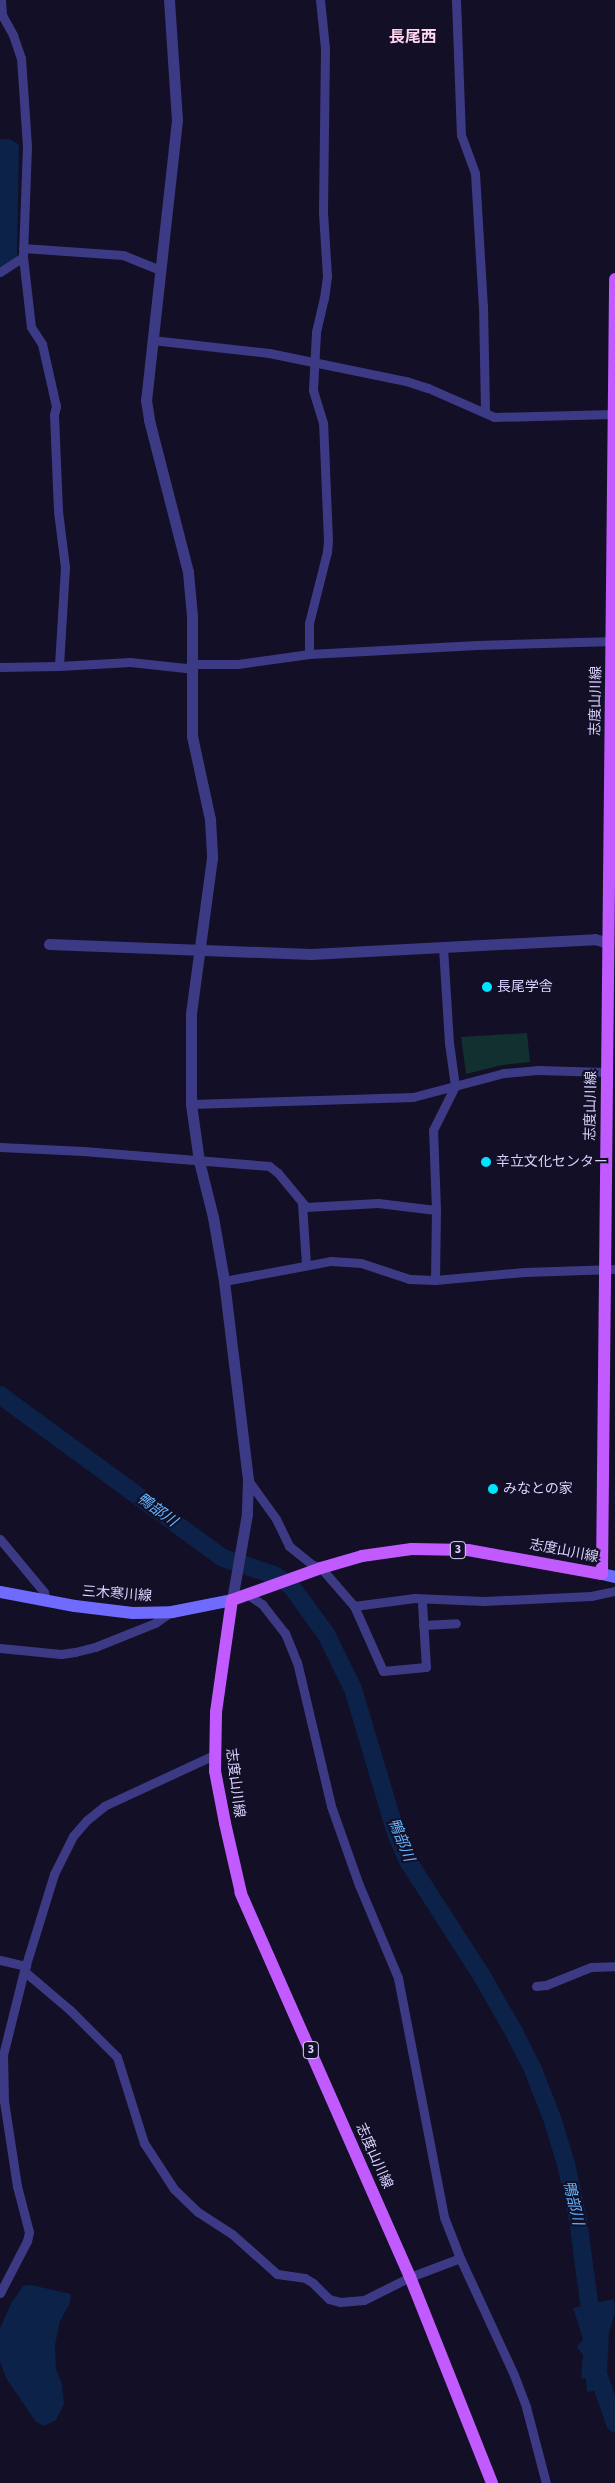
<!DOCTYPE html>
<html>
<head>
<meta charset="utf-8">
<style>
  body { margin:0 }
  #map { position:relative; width:615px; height:2483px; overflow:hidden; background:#130f26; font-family:"Source Sans 3","Noto Sans JP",sans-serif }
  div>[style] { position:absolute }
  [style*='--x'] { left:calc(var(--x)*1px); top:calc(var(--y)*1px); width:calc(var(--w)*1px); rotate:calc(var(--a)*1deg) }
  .green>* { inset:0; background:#12302f }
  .water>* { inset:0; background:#0c2248 }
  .river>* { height:18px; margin:-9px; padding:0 9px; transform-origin:9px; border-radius:9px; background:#0c2248 }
  .minor>* { height:9px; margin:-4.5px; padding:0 4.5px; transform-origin:4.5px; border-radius:4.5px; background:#3d3a85 }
  .tertiary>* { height:11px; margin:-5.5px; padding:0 5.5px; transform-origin:5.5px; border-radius:5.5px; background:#3d3a85 }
  .secondary>* { height:12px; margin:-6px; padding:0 6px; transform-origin:6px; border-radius:6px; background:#6f6bff }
  .primary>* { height:12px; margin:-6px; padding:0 6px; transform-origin:6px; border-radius:6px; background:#c25bff }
  .dots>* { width:14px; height:14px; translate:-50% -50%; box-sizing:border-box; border:2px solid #130f26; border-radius:50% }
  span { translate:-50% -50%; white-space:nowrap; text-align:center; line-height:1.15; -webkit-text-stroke:4px #130f26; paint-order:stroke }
  .shield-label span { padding:1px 4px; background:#130f26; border:1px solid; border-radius:4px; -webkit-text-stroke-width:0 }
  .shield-label { font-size:12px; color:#d9d4ff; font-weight:700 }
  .street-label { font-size:14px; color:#d9d4ff }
  .poi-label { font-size:14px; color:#d9d4ff }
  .left { translate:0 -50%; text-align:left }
  .water-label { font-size:15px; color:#62b6ff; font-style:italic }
  .quarter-label { font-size:16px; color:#ffd6f0; font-weight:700 }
</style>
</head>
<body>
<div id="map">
  <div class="green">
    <i style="clip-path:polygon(527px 1033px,530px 1062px,502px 1065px,466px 1074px,461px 1037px)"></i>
  </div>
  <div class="water">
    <i style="clip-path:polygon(0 139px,10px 139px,19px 145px,17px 257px,0 268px)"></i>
    <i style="clip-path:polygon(31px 2285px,71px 2294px,70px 2303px,60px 2321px,55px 2345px,56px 2369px,62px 2384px,64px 2404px,56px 2420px,44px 2426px,36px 2422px,6px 2378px,0 2362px,0 2328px,12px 2302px,23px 2286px)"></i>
    <i style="clip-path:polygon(614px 2299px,615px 2312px,609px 2333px,606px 2394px,604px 2399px,594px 2391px,587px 2392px,586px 2379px,581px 2378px,583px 2355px,577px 2347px,583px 2339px,573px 2308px)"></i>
  </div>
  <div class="river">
    <i style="--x:0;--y:1395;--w:276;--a:36.2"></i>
    <i style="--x:223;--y:1558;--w:54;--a:18.4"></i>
    <i style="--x:274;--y:1575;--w:20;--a:33"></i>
    <i style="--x:291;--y:1586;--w:59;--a:53.9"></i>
    <i style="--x:326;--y:1634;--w:61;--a:63.9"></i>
    <i style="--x:353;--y:1689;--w:150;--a:73.4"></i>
    <i style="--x:396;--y:1833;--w:30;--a:67"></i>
    <i style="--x:408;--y:1861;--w:139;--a:57.3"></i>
    <i style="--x:483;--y:1978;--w:62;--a:60.1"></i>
    <i style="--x:514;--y:2032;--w:39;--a:63"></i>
    <i style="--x:532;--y:2067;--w:55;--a:68.6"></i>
    <i style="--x:552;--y:2118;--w:48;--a:73.1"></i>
    <i style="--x:566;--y:2164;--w:56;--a:77.7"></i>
    <i style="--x:578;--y:2219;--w:108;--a:82.5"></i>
    <i style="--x:598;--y:2374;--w:52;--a:70.9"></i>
  </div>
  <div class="minor">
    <i style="--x:1;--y:0;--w:15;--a:86"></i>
    <i style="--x:2;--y:15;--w:23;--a:61"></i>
    <i style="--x:13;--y:35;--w:24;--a:71"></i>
    <i style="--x:21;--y:58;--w:88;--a:86.1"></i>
    <i style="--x:27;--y:146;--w:111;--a:92.1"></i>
    <i style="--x:23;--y:257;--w:70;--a:83.5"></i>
    <i style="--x:31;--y:327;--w:20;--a:57"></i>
    <i style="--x:42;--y:344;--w:64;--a:77.3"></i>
    <i style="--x:56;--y:406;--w:9;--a:103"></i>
    <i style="--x:54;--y:415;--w:96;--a:87.6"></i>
    <i style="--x:58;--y:511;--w:56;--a:82.9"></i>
    <i style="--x:65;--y:567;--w:99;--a:93.5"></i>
    <i style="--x:456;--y:0;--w:135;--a:87.9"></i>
    <i style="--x:461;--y:135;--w:40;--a:69.8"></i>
    <i style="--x:475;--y:173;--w:133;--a:86.6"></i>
    <i style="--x:483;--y:306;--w:107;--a:88.9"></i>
    <i style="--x:23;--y:248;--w:100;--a:4"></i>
    <i style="--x:123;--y:255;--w:40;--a:22"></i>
    <i style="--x:0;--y:272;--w:27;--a:-33"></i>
    <i style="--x:152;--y:340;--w:118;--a:6.3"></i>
    <i style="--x:269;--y:353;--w:140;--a:11.6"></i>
    <i style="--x:406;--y:381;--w:23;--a:18"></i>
    <i style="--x:428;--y:388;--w:72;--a:23.7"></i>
    <i style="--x:494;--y:417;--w:120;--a:-1.4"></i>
    <i style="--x:309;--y:654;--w:31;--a:-90"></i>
    <i style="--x:309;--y:623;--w:73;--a:-75.8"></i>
    <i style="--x:327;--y:552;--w:12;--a:-85"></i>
    <i style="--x:328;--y:540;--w:117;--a:-92.4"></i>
    <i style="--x:323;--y:423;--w:34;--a:-107"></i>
    <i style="--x:313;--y:390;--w:58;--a:-87"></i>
    <i style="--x:316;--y:332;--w:35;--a:-77"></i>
    <i style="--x:324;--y:298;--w:22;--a:-82"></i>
    <i style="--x:327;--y:276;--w:64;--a:-93.6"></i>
    <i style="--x:323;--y:212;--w:164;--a:-89.3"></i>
    <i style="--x:325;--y:48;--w:48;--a:-95.9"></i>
    <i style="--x:0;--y:667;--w:59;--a:-1"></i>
    <i style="--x:59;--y:666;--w:71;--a:-3.2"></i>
    <i style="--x:130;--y:662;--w:56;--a:6.1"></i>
    <i style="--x:186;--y:668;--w:11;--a:-22"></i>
    <i style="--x:196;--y:664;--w:42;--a:0"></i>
    <i style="--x:238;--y:664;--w:72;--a:-8"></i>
    <i style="--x:309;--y:654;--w:168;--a:-3.1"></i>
    <i style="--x:477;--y:645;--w:138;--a:-1.7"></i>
    <i style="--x:191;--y:1104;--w:222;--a:-1.8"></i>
    <i style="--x:413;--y:1097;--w:94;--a:-14.8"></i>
    <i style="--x:504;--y:1073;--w:33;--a:-5"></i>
    <i style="--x:537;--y:1070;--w:70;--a:1.6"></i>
    <i style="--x:0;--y:1147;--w:83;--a:2.8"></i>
    <i style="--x:83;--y:1151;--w:187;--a:4.6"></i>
    <i style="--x:269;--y:1166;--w:11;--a:38"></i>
    <i style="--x:278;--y:1173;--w:44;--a:50.5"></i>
    <i style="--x:306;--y:1207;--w:72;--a:-3.2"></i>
    <i style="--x:378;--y:1203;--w:58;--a:6.9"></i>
    <i style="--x:302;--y:1204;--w:61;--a:86.2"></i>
    <i style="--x:435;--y:1280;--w:70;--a:-89.2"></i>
    <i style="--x:436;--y:1210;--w:80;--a:-92.1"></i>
    <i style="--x:433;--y:1130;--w:49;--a:-63.4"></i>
    <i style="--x:455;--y:1086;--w:43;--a:-97.9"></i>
    <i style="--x:449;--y:1043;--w:95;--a:-93.6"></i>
    <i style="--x:224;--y:1281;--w:109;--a:-10.6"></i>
    <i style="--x:331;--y:1261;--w:30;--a:4"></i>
    <i style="--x:361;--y:1263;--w:51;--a:18.4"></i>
    <i style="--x:409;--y:1279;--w:26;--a:2"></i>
    <i style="--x:435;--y:1280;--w:90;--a:-5.1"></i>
    <i style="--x:525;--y:1272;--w:90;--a:-1.9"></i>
    <i style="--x:248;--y:1480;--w:48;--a:54.3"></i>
    <i style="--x:276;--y:1519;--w:30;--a:64"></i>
    <i style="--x:289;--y:1546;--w:28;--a:39"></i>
    <i style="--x:311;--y:1564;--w:11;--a:22"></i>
    <i style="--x:321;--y:1568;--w:50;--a:49"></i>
    <i style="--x:354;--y:1606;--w:61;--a:-7.6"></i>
    <i style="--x:414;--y:1598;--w:70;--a:2.5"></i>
    <i style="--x:484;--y:1601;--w:107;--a:-2.7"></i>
    <i style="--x:591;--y:1596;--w:25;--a:-12"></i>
    <i style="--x:0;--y:1539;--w:69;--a:50.3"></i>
    <i style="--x:44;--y:1592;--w:9;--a:77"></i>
    <i style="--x:248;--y:1595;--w:17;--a:33"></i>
    <i style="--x:262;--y:1604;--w:37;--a:52"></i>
    <i style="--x:285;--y:1633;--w:31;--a:68"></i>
    <i style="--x:297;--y:1662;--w:148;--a:76.7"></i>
    <i style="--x:331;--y:1806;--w:84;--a:70.5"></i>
    <i style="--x:359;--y:1885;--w:101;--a:67.2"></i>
    <i style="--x:398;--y:1978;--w:243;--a:79.1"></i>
    <i style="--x:444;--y:2217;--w:44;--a:68.7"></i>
    <i style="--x:460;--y:2258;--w:129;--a:65.2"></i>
    <i style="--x:514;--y:2375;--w:34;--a:69"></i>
    <i style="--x:526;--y:2407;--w:79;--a:75.3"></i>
    <i style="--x:354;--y:1606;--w:71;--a:66"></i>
    <i style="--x:383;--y:1671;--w:43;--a:-5.3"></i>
    <i style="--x:426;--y:1667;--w:63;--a:-93.6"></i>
    <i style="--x:423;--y:1625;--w:33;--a:-3"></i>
    <i style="--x:0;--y:1648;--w:61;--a:5.6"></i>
    <i style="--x:61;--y:1654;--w:14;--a:-8"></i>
    <i style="--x:75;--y:1652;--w:21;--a:-14"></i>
    <i style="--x:95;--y:1647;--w:65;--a:-21.8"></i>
    <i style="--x:155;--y:1623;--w:19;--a:-35"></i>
    <i style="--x:0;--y:1960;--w:27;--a:13"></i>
    <i style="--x:24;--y:1971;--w:60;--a:40.3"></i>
    <i style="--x:70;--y:2010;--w:66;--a:45"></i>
    <i style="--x:117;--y:2057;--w:90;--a:72.6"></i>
    <i style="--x:144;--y:2143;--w:55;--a:56.9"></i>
    <i style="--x:174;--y:2189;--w:33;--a:44"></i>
    <i style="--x:198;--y:2212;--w:40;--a:32.9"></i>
    <i style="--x:232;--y:2234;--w:60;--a:41.6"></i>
    <i style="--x:277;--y:2274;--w:28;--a:8"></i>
    <i style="--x:305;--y:2278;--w:9;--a:32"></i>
    <i style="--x:313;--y:2283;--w:23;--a:45"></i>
    <i style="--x:329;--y:2299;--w:11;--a:15"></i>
    <i style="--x:340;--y:2302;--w:24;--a:-5"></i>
    <i style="--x:364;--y:2300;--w:51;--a:-26.6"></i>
    <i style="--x:410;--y:2277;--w:53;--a:-20.8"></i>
    <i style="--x:536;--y:1986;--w:10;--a:-6"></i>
    <i style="--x:546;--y:1985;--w:48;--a:-21.8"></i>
    <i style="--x:591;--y:1967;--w:24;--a:-2"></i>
    <i style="--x:0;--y:2293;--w:59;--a:-62.6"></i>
    <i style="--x:27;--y:2241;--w:9;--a:-77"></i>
    <i style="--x:29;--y:2232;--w:48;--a:-104.6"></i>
    <i style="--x:17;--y:2186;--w:86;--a:-98.7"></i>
    <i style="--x:4;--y:2101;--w:46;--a:-91.2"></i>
    <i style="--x:3;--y:2055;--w:87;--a:-76"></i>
    <i style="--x:24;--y:1971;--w:102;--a:-72.8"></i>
    <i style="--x:54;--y:1874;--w:42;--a:-63.4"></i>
    <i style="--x:73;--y:1836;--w:21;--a:-49"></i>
    <i style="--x:87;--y:1820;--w:22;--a:-39"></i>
    <i style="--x:104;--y:1806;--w:121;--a:-24.9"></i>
  </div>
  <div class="tertiary">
    <i style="--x:169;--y:0;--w:120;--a:86.2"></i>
    <i style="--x:177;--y:120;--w:282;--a:96.3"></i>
    <i style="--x:146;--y:400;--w:20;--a:81"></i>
    <i style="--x:149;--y:420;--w:157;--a:75.6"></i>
    <i style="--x:188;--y:572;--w:44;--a:84.8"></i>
    <i style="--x:192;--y:616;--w:120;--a:90"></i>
    <i style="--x:192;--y:736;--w:85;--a:77.8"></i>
    <i style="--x:210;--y:819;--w:17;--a:87"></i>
    <i style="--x:211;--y:836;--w:22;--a:87"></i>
    <i style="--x:212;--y:858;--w:157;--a:97.7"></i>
    <i style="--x:191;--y:1014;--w:90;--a:90"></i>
    <i style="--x:191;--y:1104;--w:58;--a:82"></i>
    <i style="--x:199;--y:1161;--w:58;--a:76"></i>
    <i style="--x:213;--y:1217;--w:65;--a:80.2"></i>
    <i style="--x:224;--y:1281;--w:200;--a:83.1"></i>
    <i style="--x:248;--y:1480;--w:34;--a:92"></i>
    <i style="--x:247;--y:1514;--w:87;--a:99.9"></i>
    <i style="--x:49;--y:944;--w:262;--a:2.2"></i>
    <i style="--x:311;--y:954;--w:284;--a:-3"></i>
    <i style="--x:595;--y:939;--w:14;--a:17"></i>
  </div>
  <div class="secondary">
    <i style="--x:602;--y:1574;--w:13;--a:13"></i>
    <i style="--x:0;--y:1592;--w:76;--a:10.6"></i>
    <i style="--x:75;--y:1606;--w:58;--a:6.9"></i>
    <i style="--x:133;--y:1613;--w:39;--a:-1"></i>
    <i style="--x:172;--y:1612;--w:61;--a:-11.3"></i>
  </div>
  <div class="primary">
    <i style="--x:492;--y:2483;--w:222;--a:-111.7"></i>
    <i style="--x:410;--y:2277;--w:420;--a:-113.8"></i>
    <i style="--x:241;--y:1893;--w:72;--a:-102.9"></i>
    <i style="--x:225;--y:1823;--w:53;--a:-100.9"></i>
    <i style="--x:215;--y:1771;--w:59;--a:-89"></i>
    <i style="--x:216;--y:1712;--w:113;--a:-81.9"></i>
    <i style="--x:232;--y:1600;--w:95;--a:-19.8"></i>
    <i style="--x:321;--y:1568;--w:43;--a:-16.3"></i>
    <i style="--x:362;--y:1556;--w:50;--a:-8"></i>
    <i style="--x:412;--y:1549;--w:56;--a:1"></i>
    <i style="--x:468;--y:1550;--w:136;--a:10.2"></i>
    <i style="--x:602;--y:1574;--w:1295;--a:-89.42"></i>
  </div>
  <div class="dots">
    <i style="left:487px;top:987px;background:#00e5ff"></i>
    <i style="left:486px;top:1162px;background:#00e5ff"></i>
    <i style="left:493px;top:1489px;background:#00e5ff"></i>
  </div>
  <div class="shield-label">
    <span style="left:458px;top:1550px">3</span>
    <span style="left:311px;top:2050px">3</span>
  </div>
  <div class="street-label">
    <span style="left:596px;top:701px;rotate:-89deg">志度山川線</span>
    <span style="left:591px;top:1106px;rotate:-89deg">志度山川線</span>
    <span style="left:564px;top:1551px;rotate:11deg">志度山川線</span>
    <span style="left:117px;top:1594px;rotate:4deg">三木寒川線</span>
    <span style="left:235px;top:1783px;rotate:83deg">志度山川線</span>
    <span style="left:374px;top:2156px;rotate:66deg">志度山川線</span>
  </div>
  <div class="poi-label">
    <span class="left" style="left:497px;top:987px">長尾学舎</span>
    <span class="left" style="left:496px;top:1162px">辛立文化センター</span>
    <span class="left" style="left:503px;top:1489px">みなとの家</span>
  </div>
  <div class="water-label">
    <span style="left:157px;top:1510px;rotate:36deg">鴨部川</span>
    <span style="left:401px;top:1840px;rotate:68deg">鴨部川</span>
    <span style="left:573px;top:2203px;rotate:77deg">鴨部川</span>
  </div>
  <div class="quarter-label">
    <span style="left:413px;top:37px">長尾西</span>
  </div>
</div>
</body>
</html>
